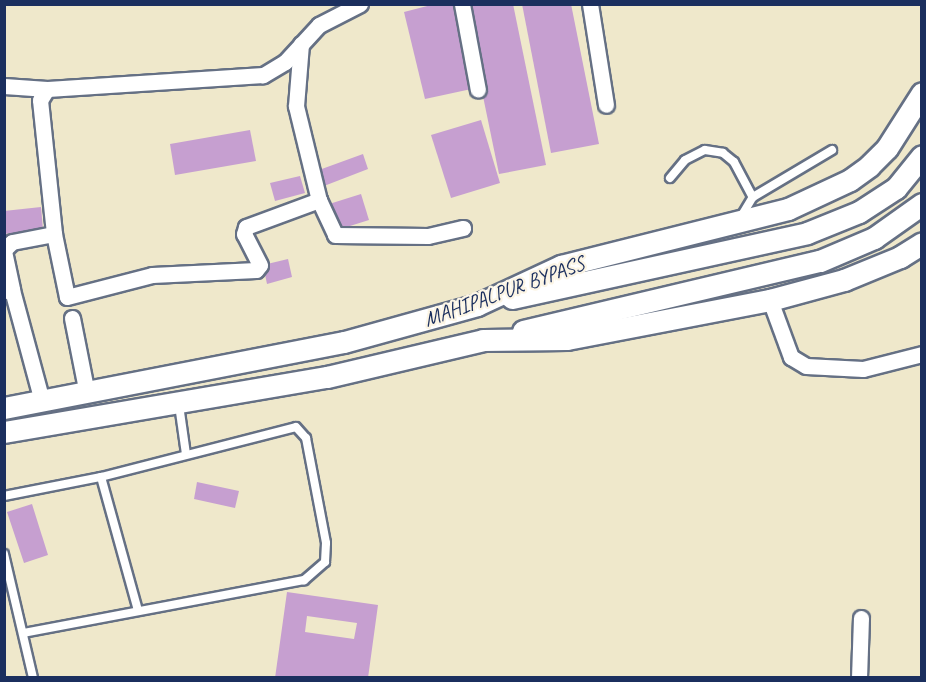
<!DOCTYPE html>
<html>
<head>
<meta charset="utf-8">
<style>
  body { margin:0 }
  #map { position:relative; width:926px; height:682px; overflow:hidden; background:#efe8cb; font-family:Caveat,sans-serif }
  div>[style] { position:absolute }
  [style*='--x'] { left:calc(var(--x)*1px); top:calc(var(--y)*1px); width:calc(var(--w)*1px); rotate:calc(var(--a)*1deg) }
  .building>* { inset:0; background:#c69fd0 }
  .roads { filter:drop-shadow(2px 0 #657084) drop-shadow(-2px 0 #657084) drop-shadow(0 2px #657084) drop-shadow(0 -2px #657084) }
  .lane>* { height:8px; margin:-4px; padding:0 4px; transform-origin:4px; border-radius:4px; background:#fff }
  .street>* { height:15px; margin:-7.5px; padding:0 7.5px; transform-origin:7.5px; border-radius:7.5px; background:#fff }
  .secondary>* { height:21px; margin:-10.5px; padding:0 10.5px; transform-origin:10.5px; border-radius:10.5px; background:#fff }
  span { translate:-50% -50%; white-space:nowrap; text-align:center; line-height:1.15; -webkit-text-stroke:4.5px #fcf5e5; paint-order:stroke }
  .street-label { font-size:21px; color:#1b2f5e }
  .frame { position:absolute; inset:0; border:6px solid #1b2f5e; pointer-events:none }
</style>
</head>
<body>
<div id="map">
  <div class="building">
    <i style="clip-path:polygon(435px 4px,456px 4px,476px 88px,425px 99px,404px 12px)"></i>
    <i style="clip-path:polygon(464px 4px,513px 4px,546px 165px,499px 174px)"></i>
    <i style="clip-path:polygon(522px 4px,571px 4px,599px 144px,551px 153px)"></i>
    <i style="clip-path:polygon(481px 120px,500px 183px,451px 198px,431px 135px)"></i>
    <i style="clip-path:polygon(250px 130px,256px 161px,175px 175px,170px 144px)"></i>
    <i style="clip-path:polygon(363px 154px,368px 169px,324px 186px,319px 170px)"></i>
    <i style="clip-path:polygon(300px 176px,305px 193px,275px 201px,270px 183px)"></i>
    <i style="clip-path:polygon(361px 194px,369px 220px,334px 231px,326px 205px)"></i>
    <i style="clip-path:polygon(41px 207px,43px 230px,4px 234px,4px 211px)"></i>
    <i style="clip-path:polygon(288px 259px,292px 277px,267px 284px,263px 265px)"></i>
    <i style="clip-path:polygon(197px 482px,239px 491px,235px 508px,194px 499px)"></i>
    <i style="clip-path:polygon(32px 504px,48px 555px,24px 563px,7px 512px)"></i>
    <i style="clip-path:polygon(evenodd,287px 592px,378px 605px,368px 678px,275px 678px,287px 592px,307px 616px,357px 623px,354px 639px,305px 632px,307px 616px)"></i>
  </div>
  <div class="roads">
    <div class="lane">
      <i style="--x:670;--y:178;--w:23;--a:-50"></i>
      <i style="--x:685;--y:160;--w:22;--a:-27"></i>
      <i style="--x:705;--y:150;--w:18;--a:9"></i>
      <i style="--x:723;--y:153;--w:14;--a:39"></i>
      <i style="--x:734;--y:162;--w:40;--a:62"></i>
      <i style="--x:742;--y:215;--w:21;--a:-59"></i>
      <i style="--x:753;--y:197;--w:92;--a:-30.7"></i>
      <i style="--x:179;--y:405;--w:49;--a:81.9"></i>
      <i style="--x:101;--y:477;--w:138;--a:74.5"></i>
      <i style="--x:4;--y:496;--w:99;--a:-11.1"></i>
      <i style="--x:101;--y:477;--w:201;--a:-14.4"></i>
      <i style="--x:296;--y:427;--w:15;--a:48"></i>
      <i style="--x:306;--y:438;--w:107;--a:79.2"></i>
      <i style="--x:326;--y:543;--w:19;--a:93"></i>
      <i style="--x:325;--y:562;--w:28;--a:139"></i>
      <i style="--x:304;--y:580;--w:285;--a:169.3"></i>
      <i style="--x:4;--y:554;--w:127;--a:76.8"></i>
    </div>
    <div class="street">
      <i style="--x:360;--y:4;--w:46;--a:152.9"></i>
      <i style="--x:319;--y:25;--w:50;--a:132.6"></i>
      <i style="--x:285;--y:62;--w:26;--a:149"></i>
      <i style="--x:263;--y:75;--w:216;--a:176.3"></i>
      <i style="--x:47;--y:89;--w:13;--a:122"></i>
      <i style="--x:40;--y:100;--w:135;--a:84"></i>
      <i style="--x:54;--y:234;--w:64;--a:78.3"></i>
      <i style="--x:67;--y:297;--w:88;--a:-14.5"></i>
      <i style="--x:152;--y:275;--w:104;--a:-2.8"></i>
      <i style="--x:256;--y:270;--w:6;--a:-51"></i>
      <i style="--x:260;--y:265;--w:35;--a:-117"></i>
      <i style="--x:244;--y:234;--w:7;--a:-74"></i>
      <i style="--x:246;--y:227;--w:78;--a:-20.3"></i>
      <i style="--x:319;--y:200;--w:38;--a:65"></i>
      <i style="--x:335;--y:235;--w:93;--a:0.6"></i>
      <i style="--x:428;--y:236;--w:36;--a:-13"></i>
      <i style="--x:462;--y:4;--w:87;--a:79.5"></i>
      <i style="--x:590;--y:4;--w:102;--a:81"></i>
      <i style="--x:301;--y:44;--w:62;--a:94.6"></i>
      <i style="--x:296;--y:106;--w:97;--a:76.3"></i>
      <i style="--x:4;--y:86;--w:43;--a:4"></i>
      <i style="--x:4;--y:250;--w:11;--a:-45"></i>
      <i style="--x:12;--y:242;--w:43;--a:-10.8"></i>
      <i style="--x:4;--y:251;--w:40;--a:78"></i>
      <i style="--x:4;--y:291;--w:8;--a:-7"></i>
      <i style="--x:12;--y:290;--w:115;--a:74.9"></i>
      <i style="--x:770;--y:300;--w:61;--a:69.8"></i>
      <i style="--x:791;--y:357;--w:17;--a:31"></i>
      <i style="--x:806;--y:366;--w:57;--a:3"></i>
      <i style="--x:863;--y:369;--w:61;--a:-14.3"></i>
      <i style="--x:72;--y:318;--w:77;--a:78.8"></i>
      <i style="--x:859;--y:678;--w:60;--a:-88.1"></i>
    </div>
    <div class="secondary">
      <i style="--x:512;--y:298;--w:302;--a:-12.4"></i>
      <i style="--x:807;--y:233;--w:56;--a:-22"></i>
      <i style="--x:859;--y:212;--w:44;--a:-33"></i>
      <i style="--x:896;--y:188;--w:41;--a:-50.9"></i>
      <i style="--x:523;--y:331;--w:305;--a:-13.3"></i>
      <i style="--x:820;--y:261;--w:59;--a:-23.1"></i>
      <i style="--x:874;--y:238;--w:59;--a:-35.3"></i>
      <i style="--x:4;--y:408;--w:346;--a:-11"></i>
      <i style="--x:344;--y:342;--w:138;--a:-15.5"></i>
      <i style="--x:477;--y:305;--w:93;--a:-24.9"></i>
      <i style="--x:561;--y:266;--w:234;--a:-14.1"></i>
      <i style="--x:788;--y:209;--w:68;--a:-25.1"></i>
      <i style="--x:850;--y:180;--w:24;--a:-36"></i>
      <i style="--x:869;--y:166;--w:25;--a:-45"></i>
      <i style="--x:887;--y:148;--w:65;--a:-57.5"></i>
      <i style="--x:4;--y:432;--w:328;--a:-9.7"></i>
      <i style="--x:327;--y:377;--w:160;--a:-13.3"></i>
      <i style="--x:483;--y:340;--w:84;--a:-0.7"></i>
      <i style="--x:567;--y:339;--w:207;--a:-10.9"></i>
      <i style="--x:770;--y:300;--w:77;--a:-15.1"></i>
      <i style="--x:844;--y:280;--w:61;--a:-22.3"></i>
      <i style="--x:900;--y:257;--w:26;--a:-32"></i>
    </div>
  </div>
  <div class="street-label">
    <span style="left:504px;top:291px;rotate:-20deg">MAHIPALPUR BYPASS</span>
  </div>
  <div class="frame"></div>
</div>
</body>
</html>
